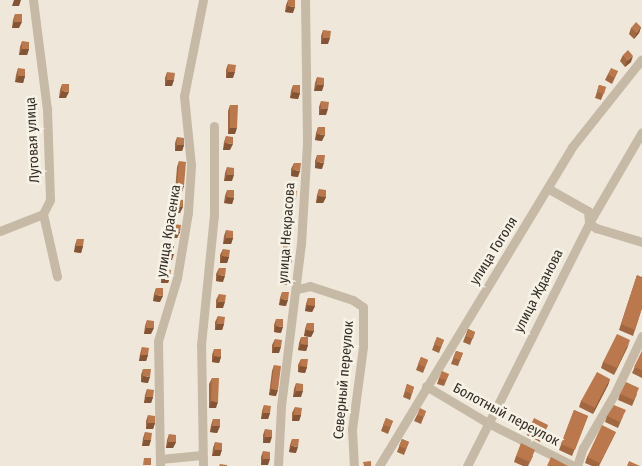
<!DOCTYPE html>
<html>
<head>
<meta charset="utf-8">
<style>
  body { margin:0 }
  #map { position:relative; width:642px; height:466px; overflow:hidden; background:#efe8da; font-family:"Fira Sans Condensed",sans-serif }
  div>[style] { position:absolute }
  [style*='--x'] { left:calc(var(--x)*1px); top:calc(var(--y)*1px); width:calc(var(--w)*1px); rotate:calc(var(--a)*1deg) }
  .minor>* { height:9px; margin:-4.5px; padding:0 4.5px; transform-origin:4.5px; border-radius:4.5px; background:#c6baa7 }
  .wall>* { inset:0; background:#a16741 }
  .shaded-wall>* { inset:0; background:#835435 }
  .building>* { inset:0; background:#bb784c }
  span { translate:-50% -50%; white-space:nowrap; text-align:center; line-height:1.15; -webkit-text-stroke:5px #f7f2e6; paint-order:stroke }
  .street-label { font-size:14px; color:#332c27 }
</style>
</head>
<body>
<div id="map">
  <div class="minor">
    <i style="--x:33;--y:0;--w:110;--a:82.7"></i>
    <i style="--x:47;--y:109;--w:91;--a:88.1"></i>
    <i style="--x:50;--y:200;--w:16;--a:117"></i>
    <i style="--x:43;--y:214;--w:64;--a:77.3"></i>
    <i style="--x:549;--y:189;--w:45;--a:29.4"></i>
    <i style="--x:588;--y:211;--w:12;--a:85"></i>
    <i style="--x:589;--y:223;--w:9;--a:36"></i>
    <i style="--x:596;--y:228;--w:48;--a:16.9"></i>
    <i style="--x:0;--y:231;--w:46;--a:-21.6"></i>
    <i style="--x:298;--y:289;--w:12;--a:-14"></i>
    <i style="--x:310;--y:286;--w:45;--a:18"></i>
    <i style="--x:353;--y:300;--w:12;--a:35"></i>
    <i style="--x:363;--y:307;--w:40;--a:90"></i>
    <i style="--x:363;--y:347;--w:83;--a:97.6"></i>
    <i style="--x:352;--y:429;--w:37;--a:87"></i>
    <i style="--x:426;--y:386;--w:72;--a:30.8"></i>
    <i style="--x:488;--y:423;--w:96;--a:26.6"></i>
    <i style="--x:160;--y:459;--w:42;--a:-5.4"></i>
    <i style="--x:160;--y:466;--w:125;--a:-90.9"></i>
    <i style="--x:158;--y:341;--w:66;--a:-73.2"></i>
    <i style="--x:177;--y:278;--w:67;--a:-80.5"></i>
    <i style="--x:188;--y:212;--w:47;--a:-86.3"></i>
    <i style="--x:191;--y:165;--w:69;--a:-95.8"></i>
    <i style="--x:184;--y:96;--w:98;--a:-78.8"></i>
    <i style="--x:203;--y:466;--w:121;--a:-90.9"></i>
    <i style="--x:201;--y:345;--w:131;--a:-84.3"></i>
    <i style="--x:214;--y:215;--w:89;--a:-90"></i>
    <i style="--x:278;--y:466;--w:60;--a:-87.1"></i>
    <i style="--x:281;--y:406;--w:163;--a:-83"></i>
    <i style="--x:301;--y:244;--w:102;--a:-86.6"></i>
    <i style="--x:307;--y:142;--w:142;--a:-90.8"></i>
    <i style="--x:379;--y:466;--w:373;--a:-58.8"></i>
    <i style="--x:572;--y:147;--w:112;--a:-51.5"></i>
    <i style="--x:467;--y:466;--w:272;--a:-63.3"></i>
    <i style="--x:589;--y:223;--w:105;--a:-59.8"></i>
    <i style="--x:577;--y:466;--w:19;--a:-72"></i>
    <i style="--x:583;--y:448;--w:64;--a:-59.8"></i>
    <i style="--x:615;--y:393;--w:63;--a:-64.7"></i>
  </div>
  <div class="wall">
    <i style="clip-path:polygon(288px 0,293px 13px,285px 12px,286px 5px)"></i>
    <i style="clip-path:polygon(15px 14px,19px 28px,12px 28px,13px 20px)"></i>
    <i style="clip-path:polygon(641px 27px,639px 33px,634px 39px,629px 34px,631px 28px)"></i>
    <i style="clip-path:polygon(323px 30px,328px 44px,321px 44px,321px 36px)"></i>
    <i style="clip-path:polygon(22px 41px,29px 49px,27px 55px,19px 55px,20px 47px)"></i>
    <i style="clip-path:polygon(623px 55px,631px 62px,625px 67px,620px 61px)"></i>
    <i style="clip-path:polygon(228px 64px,233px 78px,226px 78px,226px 70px)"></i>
    <i style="clip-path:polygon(18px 68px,25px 76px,23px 83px,15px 82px,16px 75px)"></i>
    <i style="clip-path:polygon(618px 71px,612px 84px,605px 80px,608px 74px)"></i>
    <i style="clip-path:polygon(167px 72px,172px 86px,165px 86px,165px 78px)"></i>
    <i style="clip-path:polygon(317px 77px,322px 91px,314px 91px,315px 83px)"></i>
    <i style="clip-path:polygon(62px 84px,66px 98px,59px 98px,60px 90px)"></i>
    <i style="clip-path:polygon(293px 85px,300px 93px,298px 99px,290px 98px,291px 91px)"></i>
    <i style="clip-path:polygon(599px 85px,606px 87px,601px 100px,595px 98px)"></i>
    <i style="clip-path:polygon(321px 101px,326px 115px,319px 115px,319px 107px)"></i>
    <i style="clip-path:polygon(230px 105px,235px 134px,228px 134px,228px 111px)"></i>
    <i style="clip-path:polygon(318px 127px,322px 141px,315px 140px,316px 133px)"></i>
    <i style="clip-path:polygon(226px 136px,230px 150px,223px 150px,224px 142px)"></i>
    <i style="clip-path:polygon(177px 137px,184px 145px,182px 151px,175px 151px,175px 143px)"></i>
    <i style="clip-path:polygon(317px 155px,322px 169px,315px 168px,315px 161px)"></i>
    <i style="clip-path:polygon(179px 161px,182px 192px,175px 192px,177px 167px)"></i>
    <i style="clip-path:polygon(294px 163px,298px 177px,291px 176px,291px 169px)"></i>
    <i style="clip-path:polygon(227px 167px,232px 181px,224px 181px,225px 173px)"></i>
    <i style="clip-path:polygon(319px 189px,326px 197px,323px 203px,316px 203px,317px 195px)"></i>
    <i style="clip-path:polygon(227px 190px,234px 198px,232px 204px,224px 203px,225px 196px)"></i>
    <i style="clip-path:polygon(290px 190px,294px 204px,287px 204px,287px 196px)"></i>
    <i style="clip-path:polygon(176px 199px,180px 213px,173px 213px,174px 205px)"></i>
    <i style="clip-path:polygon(287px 215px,291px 229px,284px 228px,284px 221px)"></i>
    <i style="clip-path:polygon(174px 224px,180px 232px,177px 238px,172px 238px,172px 230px)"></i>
    <i style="clip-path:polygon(226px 230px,233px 238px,231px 244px,223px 244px,224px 236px)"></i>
    <i style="clip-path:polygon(286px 235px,290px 249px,283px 248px,283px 241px)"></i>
    <i style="clip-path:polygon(77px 239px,83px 246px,81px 253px,74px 252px,75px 245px)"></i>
    <i style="clip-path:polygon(167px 246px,172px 260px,164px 259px,165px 252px)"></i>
    <i style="clip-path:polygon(223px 249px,229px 257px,227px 263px,220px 263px,220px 255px)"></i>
    <i style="clip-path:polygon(285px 253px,290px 267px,282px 266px,283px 259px)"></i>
    <i style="clip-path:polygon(219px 268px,223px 282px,216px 281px,216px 274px)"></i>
    <i style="clip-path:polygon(164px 269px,170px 277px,168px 283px,161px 283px,161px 275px)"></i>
    <i style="clip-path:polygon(282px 271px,287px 285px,279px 284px,280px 277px)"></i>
    <i style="clip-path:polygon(637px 275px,642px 308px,633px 336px,619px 330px)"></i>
    <i style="clip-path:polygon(156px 288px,160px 302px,153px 301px,154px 294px)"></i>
    <i style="clip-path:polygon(282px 292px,286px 306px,279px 305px,280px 298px)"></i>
    <i style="clip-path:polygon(219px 294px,223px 308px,216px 308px,216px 300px)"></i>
    <i style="clip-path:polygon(308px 298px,315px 306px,312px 312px,305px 311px,306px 304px)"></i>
    <i style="clip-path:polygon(218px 316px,224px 324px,222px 330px,215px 330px,215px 322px)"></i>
    <i style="clip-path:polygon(276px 319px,281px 333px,274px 332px,274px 325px)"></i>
    <i style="clip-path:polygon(147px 320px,151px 334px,144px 334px,145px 326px)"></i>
    <i style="clip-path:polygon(307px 323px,314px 331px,311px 337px,304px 336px,305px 329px)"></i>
    <i style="clip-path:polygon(468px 329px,475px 332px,470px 345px,463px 342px)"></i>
    <i style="clip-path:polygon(301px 337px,308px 345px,306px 351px,298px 350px,299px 343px)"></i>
    <i style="clip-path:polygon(437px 337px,444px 340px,439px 353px,432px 350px)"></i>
    <i style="clip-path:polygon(275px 339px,279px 353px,272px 353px,272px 345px)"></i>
    <i style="clip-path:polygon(628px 346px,614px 375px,601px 368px,603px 362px)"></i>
    <i style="clip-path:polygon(142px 347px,148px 355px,146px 361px,139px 361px,140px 354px)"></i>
    <i style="clip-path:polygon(214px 349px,221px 357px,219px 363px,212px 362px,212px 355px)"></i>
    <i style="clip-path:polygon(456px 351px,463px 353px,458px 366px,451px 364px)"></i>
    <i style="clip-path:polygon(642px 351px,642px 378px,632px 373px)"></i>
    <i style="clip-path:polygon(421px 357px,428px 360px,423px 373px,416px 370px)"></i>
    <i style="clip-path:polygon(301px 359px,307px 367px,305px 373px,298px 372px,298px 365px)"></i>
    <i style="clip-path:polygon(274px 365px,276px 396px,269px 395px,272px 371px)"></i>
    <i style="clip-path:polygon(143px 369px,148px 383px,141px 382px,141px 375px)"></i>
    <i style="clip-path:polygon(449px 374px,444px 386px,437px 384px,439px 378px)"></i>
    <i style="clip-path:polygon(212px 378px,216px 408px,209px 408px,209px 384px)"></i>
    <i style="clip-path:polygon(610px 379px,608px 385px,593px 414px,579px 407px,581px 401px)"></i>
    <i style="clip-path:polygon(296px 383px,301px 397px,293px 397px,294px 389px)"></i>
    <i style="clip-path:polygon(407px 384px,414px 387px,410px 400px,403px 397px)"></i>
    <i style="clip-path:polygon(147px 389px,153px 397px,151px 403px,144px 403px,145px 395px)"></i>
    <i style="clip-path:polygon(620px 394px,637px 394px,632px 406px,618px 400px)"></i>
    <i style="clip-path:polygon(264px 405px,270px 413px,268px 419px,261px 419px,262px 411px)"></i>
    <i style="clip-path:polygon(295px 407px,301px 415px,299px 421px,292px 421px,292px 413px)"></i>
    <i style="clip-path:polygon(574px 410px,588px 416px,572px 456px,559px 450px)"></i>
    <i style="clip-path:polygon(426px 411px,421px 424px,414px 421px,417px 415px)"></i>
    <i style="clip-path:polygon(148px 415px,155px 423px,153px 429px,146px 429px,146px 421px)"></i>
    <i style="clip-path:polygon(607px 416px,623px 416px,618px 428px,605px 422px)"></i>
    <i style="clip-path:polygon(386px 418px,393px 421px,388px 434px,381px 431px)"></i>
    <i style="clip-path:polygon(213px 419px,220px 426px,217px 433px,210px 432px,211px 425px)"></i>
    <i style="clip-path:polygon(548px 425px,540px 442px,527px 435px,529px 429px)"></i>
    <i style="clip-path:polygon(265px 429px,270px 443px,263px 443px,263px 435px)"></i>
    <i style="clip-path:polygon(145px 432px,151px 440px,149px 446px,142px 446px,143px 438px)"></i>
    <i style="clip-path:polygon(616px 432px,599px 466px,592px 466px,585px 463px,587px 457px)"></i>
    <i style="clip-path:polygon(169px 434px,176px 442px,173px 448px,166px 448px,167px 440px)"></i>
    <i style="clip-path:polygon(292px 439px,296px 453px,289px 452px,290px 445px)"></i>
    <i style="clip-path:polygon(402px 439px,409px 442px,404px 455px,397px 452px)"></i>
    <i style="clip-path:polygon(215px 442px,220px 456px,212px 456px,213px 448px)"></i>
    <i style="clip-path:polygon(263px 451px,268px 465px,261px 465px,261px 457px)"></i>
    <i style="clip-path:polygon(516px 456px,533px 456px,528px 466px,523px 466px,514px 462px)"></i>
  </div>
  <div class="shaded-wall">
    <i style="clip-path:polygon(14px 0,21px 0,19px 6px,12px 6px)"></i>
    <i style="clip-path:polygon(288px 6px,295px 7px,293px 13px,285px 12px)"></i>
    <i style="clip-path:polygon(14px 22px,22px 22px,19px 28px,12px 28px)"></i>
    <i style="clip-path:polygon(641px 27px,639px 33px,634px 39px,637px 33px)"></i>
    <i style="clip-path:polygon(323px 38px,330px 38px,328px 44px,321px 44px)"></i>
    <i style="clip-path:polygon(22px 49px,29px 49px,27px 55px,19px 55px)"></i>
    <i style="clip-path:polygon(633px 56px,631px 62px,625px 67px,627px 61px)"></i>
    <i style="clip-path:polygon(228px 72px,235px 72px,233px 78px,226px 78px)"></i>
    <i style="clip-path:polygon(18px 76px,25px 76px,23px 83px,15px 82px)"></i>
    <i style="clip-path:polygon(167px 80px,174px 80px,172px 86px,165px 86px)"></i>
    <i style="clip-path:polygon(317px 85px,324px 85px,322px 91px,314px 91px)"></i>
    <i style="clip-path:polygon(62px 91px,69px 92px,66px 98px,59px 98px)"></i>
    <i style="clip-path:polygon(293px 92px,300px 93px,298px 99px,290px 98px)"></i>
    <i style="clip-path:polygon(321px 109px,328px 109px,326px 115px,319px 115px)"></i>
    <i style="clip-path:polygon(230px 128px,237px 128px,235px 134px,228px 134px)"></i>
    <i style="clip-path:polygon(317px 134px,325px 135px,322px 141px,315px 140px)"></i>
    <i style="clip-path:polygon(225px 143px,233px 144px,230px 150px,223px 150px)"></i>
    <i style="clip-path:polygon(177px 145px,184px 145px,182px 151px,175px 151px)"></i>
    <i style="clip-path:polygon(317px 162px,324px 163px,322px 169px,315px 168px)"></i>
    <i style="clip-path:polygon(293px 170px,300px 171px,298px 177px,291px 176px)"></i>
    <i style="clip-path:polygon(227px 175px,234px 175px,232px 181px,224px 181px)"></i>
    <i style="clip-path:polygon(177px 186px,184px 186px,182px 192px,175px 192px)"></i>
    <i style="clip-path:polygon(318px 196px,326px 197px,323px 203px,316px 203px)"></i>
    <i style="clip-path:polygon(227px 197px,234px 198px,232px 204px,224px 203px)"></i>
    <i style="clip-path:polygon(289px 198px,296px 198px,294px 204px,287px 204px)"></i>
    <i style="clip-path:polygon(175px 207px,183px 207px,180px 213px,173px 213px)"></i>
    <i style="clip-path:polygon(286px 222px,293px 223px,291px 229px,284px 228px)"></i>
    <i style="clip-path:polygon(174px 232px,180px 232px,177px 238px,172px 238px)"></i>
    <i style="clip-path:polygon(226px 238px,233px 238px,231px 244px,223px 244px)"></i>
    <i style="clip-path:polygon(285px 242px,292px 243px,290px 249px,283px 248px)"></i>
    <i style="clip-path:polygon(76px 246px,83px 246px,81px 253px,74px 252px)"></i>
    <i style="clip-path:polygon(167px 253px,174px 254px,172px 260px,164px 259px)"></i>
    <i style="clip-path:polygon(222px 256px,229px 257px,227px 263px,220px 263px)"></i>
    <i style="clip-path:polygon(285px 260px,292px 261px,290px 267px,282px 266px)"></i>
    <i style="clip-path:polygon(218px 275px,225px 276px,223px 282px,216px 281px)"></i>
    <i style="clip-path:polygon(163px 277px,170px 277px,168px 283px,161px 283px)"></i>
    <i style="clip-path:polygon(282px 278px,289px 278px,287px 285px,279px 284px)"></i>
    <i style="clip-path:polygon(155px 295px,163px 296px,160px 302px,153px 301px)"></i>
    <i style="clip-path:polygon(281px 299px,288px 300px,286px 306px,279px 305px)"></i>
    <i style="clip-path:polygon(218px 302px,225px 302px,223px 308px,216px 308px)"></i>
    <i style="clip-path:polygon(307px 305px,315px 306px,312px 312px,305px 311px)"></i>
    <i style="clip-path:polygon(217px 324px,224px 324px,222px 330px,215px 330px)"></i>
    <i style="clip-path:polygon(276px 326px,283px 327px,281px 333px,274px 332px)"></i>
    <i style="clip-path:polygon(146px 328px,154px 328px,151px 334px,144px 334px)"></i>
    <i style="clip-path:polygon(306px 330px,314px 331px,311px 337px,304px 336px)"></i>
    <i style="clip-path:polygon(630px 340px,628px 346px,614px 375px,617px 368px)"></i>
    <i style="clip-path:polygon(301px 344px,308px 345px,306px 351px,298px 350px)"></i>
    <i style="clip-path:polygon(274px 347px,281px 347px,279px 353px,272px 353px)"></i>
    <i style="clip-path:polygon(141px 355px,148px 355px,146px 361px,139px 361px)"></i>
    <i style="clip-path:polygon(214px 356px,221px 357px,219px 363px,212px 362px)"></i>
    <i style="clip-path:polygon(300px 366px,307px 367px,305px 373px,298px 372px)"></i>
    <i style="clip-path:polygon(143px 376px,150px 377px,148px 383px,141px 382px)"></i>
    <i style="clip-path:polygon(610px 379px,608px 385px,593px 414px,595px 408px)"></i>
    <i style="clip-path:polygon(271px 389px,278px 390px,276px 396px,269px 395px)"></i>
    <i style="clip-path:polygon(296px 391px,303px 391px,301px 397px,293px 397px)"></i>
    <i style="clip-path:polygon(146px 397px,153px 397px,151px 403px,144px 403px)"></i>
    <i style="clip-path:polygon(211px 401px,218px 402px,216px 408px,209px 408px)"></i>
    <i style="clip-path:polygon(263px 413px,270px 413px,268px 419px,261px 419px)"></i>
    <i style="clip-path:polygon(294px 415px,301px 415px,299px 421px,292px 421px)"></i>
    <i style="clip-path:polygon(148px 423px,155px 423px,153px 429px,146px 429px)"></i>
    <i style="clip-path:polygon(212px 426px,220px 426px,217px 433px,210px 432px)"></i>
    <i style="clip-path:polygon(265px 437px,272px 437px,270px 443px,263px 443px)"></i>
    <i style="clip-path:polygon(144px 440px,151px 440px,149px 446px,142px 446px)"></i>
    <i style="clip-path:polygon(168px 442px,176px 442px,173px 448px,166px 448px)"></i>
    <i style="clip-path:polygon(291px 446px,298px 447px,296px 453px,289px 452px)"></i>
    <i style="clip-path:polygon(215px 450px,222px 450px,220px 456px,212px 456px)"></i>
    <i style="clip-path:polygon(263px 459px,270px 459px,268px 465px,261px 465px)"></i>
  </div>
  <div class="building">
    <i style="clip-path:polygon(288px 0,295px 0,295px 7px,288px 6px)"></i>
    <i style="clip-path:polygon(15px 14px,22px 14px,22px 22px,14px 22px)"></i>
    <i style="clip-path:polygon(636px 22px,641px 27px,637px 33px,631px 28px)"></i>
    <i style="clip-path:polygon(323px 30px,331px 31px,330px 38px,323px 38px)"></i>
    <i style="clip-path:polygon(22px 41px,29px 42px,29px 49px,22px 49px)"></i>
    <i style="clip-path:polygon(628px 50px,633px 56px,627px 61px,623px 55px)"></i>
    <i style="clip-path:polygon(228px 64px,236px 65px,235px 72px,228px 72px)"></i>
    <i style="clip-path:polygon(18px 68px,25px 69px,25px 76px,18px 76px)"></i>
    <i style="clip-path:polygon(611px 68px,618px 71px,614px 78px,608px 74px)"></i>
    <i style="clip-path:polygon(167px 72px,175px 73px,174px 80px,167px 80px)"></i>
    <i style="clip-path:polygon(317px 77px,324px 78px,324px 85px,317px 85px)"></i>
    <i style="clip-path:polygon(62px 84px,69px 84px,69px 92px,62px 91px)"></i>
    <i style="clip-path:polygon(293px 85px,300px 85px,300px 93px,293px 92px)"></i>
    <i style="clip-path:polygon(599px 85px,606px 87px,604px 94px,597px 92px)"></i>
    <i style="clip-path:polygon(321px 101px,329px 102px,328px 109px,321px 109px)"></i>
    <i style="clip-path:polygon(230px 105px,238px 105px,237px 128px,230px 128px)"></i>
    <i style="clip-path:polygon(318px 127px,325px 127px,325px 135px,317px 134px)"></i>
    <i style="clip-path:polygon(226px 136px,233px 137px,233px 144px,225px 143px)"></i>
    <i style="clip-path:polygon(177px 137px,184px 138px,184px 145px,177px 145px)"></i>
    <i style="clip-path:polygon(317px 155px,325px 155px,324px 163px,317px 162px)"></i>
    <i style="clip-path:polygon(179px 161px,186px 162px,184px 186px,177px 186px)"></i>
    <i style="clip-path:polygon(294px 163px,301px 163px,300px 171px,293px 170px)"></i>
    <i style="clip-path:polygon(227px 167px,234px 168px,234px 175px,227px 175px)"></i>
    <i style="clip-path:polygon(319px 189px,326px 190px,326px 197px,318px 196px)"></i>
    <i style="clip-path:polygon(227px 190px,234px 190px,234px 198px,227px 197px)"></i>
    <i style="clip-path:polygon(290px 190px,297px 191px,296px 198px,289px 198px)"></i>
    <i style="clip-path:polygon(176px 199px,183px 200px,183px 207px,175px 207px)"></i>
    <i style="clip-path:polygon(287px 215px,294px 215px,293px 223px,286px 222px)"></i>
    <i style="clip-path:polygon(174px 224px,181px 225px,180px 232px,174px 232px)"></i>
    <i style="clip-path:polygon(226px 230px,233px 231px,233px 238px,226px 238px)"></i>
    <i style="clip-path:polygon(286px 235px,293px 235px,292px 243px,285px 242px)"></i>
    <i style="clip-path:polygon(77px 239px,84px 239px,83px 246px,76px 246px)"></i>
    <i style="clip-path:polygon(167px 246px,174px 246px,174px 254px,167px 253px)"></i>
    <i style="clip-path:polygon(223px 249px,230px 250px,229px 257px,222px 256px)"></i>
    <i style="clip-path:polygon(285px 253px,292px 253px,292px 261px,285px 260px)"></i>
    <i style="clip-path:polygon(219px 268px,226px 268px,225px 276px,218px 275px)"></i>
    <i style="clip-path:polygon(164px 269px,171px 270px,170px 277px,163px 277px)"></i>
    <i style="clip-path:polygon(282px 271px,289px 271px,289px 278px,282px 278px)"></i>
    <i style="clip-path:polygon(637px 275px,642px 277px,642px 308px,635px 330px,621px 324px)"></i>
    <i style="clip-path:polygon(156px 288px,163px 288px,163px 296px,155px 295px)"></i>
    <i style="clip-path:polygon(282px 292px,289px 292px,288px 300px,281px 299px)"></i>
    <i style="clip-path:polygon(219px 294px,226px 295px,225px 302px,218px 302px)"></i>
    <i style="clip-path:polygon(308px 298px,315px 298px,315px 306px,307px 305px)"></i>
    <i style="clip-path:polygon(218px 316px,225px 317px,224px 324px,217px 324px)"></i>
    <i style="clip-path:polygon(276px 319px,283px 319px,283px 327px,276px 326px)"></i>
    <i style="clip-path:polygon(147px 320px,154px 321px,154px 328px,146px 328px)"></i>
    <i style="clip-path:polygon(307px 323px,314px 323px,314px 331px,306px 330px)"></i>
    <i style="clip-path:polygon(468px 329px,475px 332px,473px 339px,466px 336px)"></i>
    <i style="clip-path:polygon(617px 334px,630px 340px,617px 368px,603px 362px)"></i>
    <i style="clip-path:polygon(301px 337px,308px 337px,308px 345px,301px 344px)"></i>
    <i style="clip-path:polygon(437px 337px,444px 340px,441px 347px,434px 344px)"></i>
    <i style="clip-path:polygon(275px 339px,282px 340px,281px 347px,274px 347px)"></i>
    <i style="clip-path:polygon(142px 347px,149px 348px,148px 355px,141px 355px)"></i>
    <i style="clip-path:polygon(214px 349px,221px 349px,221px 357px,214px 356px)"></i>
    <i style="clip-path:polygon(456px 351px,463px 353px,460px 360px,453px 358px)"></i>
    <i style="clip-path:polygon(642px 351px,642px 370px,634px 367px)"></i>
    <i style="clip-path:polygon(421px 357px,428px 360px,425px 367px,418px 364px)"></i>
    <i style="clip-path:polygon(301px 359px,308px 359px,307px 367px,300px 366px)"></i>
    <i style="clip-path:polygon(274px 365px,281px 366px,278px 390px,271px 389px)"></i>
    <i style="clip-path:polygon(143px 369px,151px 369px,150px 377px,143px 376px)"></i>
    <i style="clip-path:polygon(442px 371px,449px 374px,446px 380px,439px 378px)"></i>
    <i style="clip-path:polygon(597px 372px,610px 379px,595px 408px,581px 401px)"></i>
    <i style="clip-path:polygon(212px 378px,219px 378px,218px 402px,211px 401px)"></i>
    <i style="clip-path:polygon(626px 382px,639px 388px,634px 400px,620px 394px)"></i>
    <i style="clip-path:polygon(296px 383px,303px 384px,303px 391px,296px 391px)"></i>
    <i style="clip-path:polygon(407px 384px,414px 387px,412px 394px,405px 391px)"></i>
    <i style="clip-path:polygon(147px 389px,154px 390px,153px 397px,146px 397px)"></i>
    <i style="clip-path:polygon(264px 405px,271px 406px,270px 413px,263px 413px)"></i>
    <i style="clip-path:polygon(614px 405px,626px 410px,620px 422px,607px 416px)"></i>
    <i style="clip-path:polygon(295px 407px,302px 408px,301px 415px,294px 415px)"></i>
    <i style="clip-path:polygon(420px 408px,426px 411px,424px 417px,417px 415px)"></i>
    <i style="clip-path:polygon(574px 410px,588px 416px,575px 450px,561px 444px)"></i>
    <i style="clip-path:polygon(148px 415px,155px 416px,155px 423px,148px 423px)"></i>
    <i style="clip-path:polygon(386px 418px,393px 421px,390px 427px,383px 425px)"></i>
    <i style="clip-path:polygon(534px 418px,548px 425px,543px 436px,529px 429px)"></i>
    <i style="clip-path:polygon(213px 419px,220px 419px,220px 426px,212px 426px)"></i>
    <i style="clip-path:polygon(602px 425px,616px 432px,600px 463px,587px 457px)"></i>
    <i style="clip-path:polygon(265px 429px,272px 430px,272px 437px,265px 437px)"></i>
    <i style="clip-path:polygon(145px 432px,152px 433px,151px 440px,144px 440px)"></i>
    <i style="clip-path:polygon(169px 434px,176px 435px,176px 442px,168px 442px)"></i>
    <i style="clip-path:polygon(292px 439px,299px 439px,298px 447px,291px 446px)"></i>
    <i style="clip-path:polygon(402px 439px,409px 442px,406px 449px,399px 446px)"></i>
    <i style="clip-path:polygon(215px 442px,222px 443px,222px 450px,215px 450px)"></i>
    <i style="clip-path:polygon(521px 443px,535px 450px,530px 462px,516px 456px)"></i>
    <i style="clip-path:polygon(263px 451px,270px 452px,270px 459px,263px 459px)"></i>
    <i style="clip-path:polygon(551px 457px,568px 466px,547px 466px)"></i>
    <i style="clip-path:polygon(144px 458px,151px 458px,151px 465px,143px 465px)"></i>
    <i style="clip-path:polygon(371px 461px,371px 466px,364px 466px,363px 462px)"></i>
    <i style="clip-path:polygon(629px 461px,640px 466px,627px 466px)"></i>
    <i style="clip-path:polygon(220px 464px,227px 465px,227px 466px,219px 466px)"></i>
  </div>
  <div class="street-label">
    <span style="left:33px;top:140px;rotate:-93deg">Луговая улица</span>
    <span style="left:169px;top:231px;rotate:-81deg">улица Красенка</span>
    <span style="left:287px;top:233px;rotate:-86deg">улица Некрасова</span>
    <span style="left:494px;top:251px;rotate:-58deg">улица Гоголя</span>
    <span style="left:539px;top:291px;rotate:-63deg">улица Жданова</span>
    <span style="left:344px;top:380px;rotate:-85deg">Северный переулок</span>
    <span style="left:506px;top:415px;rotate:28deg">Болотный переулок</span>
  </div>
</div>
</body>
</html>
